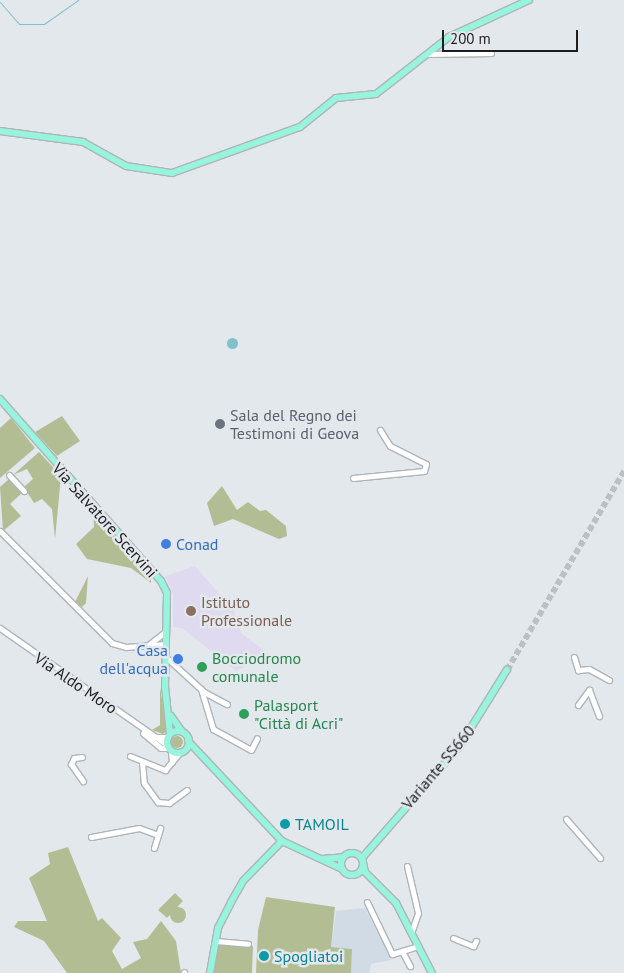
<!DOCTYPE html>
<html>
<head>
<meta charset="utf-8">
<style>
  body { margin:0 }
  #map { position:relative; width:624px; height:973px; overflow:hidden; background:#e3e8ed; font-family:"PT Sans",sans-serif }
  div>[style] { position:absolute }
  [style*='--x'] { left:calc(var(--x)*1px); top:calc(var(--y)*1px); width:calc(var(--w)*1px); rotate:calc(var(--a)*1deg) }
  .built>* { inset:0; background:#d1dbe6 }
  .education>* { inset:0; background:#dfdaef }
  .green>* { inset:0; background:#b3bd94 }
  .round { border-radius:50% }
  .water>* { inset:0; background:#82c0cc }
  .stream>* { height:1px; margin:-0.5px; padding:0 0.5px; transform-origin:0.5px; border-radius:0.5px; background:#82c0cc }
  .major-tunnel>* { height:6px; margin-top:-3px; transform-origin:0; background:repeating-linear-gradient(90deg,#bbc0c4 0 6px,transparent 0 9px) }
  .roads { filter:drop-shadow(1px 0 #afb4b9) drop-shadow(-1px 0 #afb4b9) drop-shadow(0 1px #afb4b9) drop-shadow(0 -1px #afb4b9) }
  .minor>* { height:5px; margin:-2.5px; padding:0 2.5px; transform-origin:2.5px; border-radius:2.5px; background:#fff }
  .major>* { height:6px; margin:-3px; padding:0 3px; transform-origin:3px; border-radius:3px; background:#97f5dd }
  .major>.ring { margin:-3px; padding:0; box-sizing:content-box; background:none; border:6px solid #97f5dd; border-radius:50% }
  .dots>* { width:14px; height:14px; translate:-50% -50%; box-sizing:border-box; border:2px solid #e3e8ed; border-radius:50% }
  span { translate:-50% -50%; white-space:nowrap; text-align:center; line-height:1.15; -webkit-text-stroke:5px #e3e8ed; paint-order:stroke }
  .worship-label { font-size:16px; color:#5b616d }
  .left { translate:0 -50%; text-align:left }
  .street-label { font-size:16px; color:#1c1e20 }
  .shop-label { font-size:16px; color:#366cbe }
  .right { translate:-100% -50%; text-align:right }
  .education-label { font-size:16px; color:#785e54 }
  .leisure-label { font-size:16px; color:#27864d }
  .culture-label { font-size:16px; color:#0d838f }
  .scale { position:absolute; left:442px; top:30px; width:136px; height:22px; box-sizing:border-box; border:2px solid #1c1e20; border-top:0; padding-left:6px; font-size:15px; line-height:18px; white-space:nowrap; color:#1c1e20; -webkit-text-stroke:4px #e3e8ed; paint-order:stroke }
</style>
</head>
<body>
<div id="map">
  <div class="built">
    <i style="clip-path:polygon(365px 908px,391px 960px,371px 964px,369px 973px,351px 973px,352px 949px,331px 947px,336px 911px)"></i>
  </div>
  <div class="education">
    <i style="clip-path:polygon(195px 566px,234px 611px,241px 633px,270px 655px,236px 671px,182px 628px,173px 627px,173px 595px,165px 576px)"></i>
  </div>
  <div class="green">
    <i style="clip-path:polygon(62px 416px,80px 441px,57px 456px,35px 432px)"></i>
    <i style="clip-path:polygon(11px 418px,35px 448px,0 478px,0 428px)"></i>
    <i style="clip-path:polygon(39px 452px,61px 476px,55px 539px,52px 509px,42px 499px,34px 503px,27px 492px,25px 486px,33px 479px,27px 469px,13px 475px)"></i>
    <i style="clip-path:polygon(9px 479px,22px 493px,10px 504px,21px 516px,3px 531px,0 487px)"></i>
    <i style="clip-path:polygon(222px 486px,237px 510px,248px 502px,260px 511px,266px 510px,286px 526px,287px 536px,279px 539px,233px 519px,214px 526px,207px 503px)"></i>
    <i style="clip-path:polygon(93px 512px,151px 578px,151px 583px,131px 568px,87px 559px,76px 544px,94px 527px)"></i>
    <i style="clip-path:polygon(88px 576px,86px 603px,82px 607px,75px 602px)"></i>
    <i style="clip-path:polygon(160px 687px,167px 731px,163px 734px,152px 730px,160px 725px)"></i>
    <i class="round" style="left:171px;top:736px;width:12px;height:12px"></i>
    <i style="clip-path:polygon(68px 847px,98px 921px,102px 918px,121px 938px,112px 951px,122px 969px,141px 958px,133px 942px,147px 939px,161px 921px,176px 941px,181px 973px,67px 973px,44px 941px,14px 927px,18px 921px,47px 921px,29px 878px,50px 864px,48px 853px)"></i>
    <i style="clip-path:polygon(175px 893px,183px 901px,167px 918px,158px 910px)"></i>
    <i style="clip-path:polygon(266px 897px,335px 907px,331px 947px,352px 949px,351px 973px,256px 973px,258px 930px)"></i>
    <i class="round" style="left:170px;top:907px;width:16px;height:16px"></i>
    <i style="clip-path:polygon(217px 945px,253px 946px,252px 973px,213px 973px)"></i>
  </div>
  <div class="water">
    <i class="round" style="left:226.5px;top:337.5px;width:11px;height:11px"></i>
  </div>
  <div class="stream">
    <i style="--x:0;--y:2;--w:29;--a:49"></i>
    <i style="--x:19;--y:24;--w:25;--a:0"></i>
    <i style="--x:44;--y:24;--w:42;--a:-35.2"></i>
  </div>
  <div class="major-tunnel">
    <i style="--x:507;--y:670;--w:231;--a:-59.5"></i>
  </div>
  <div class="roads">
    <div class="minor">
      <i style="--x:428;--y:54;--w:63;--a:-0.9"></i>
      <i style="--x:9;--y:475;--w:22;--a:47"></i>
      <i style="--x:353;--y:478;--w:71;--a:-5.6"></i>
      <i style="--x:424;--y:471;--w:7;--a:-74"></i>
      <i style="--x:426;--y:464;--w:40;--a:-153.4"></i>
      <i style="--x:390;--y:446;--w:19;--a:-122"></i>
      <i style="--x:0;--y:531;--w:158;--a:45"></i>
      <i style="--x:112;--y:643;--w:15;--a:16"></i>
      <i style="--x:126;--y:647;--w:40;--a:-4.3"></i>
      <i style="--x:0;--y:628;--w:204;--a:35"></i>
      <i style="--x:147;--y:646;--w:24;--a:-38"></i>
      <i style="--x:156;--y:648;--w:65;--a:42.5"></i>
      <i style="--x:204;--y:692;--w:26;--a:28"></i>
      <i style="--x:574;--y:657;--w:14;--a:73"></i>
      <i style="--x:578;--y:670;--w:11;--a:-5"></i>
      <i style="--x:589;--y:669;--w:23;--a:29"></i>
      <i style="--x:201;--y:689;--w:42;--a:73.3"></i>
      <i style="--x:213;--y:729;--w:43;--a:28.9"></i>
      <i style="--x:251;--y:750;--w:13;--a:-63"></i>
      <i style="--x:578;--y:705;--w:19;--a:-54"></i>
      <i style="--x:589;--y:690;--w:28;--a:69"></i>
      <i style="--x:143;--y:733;--w:23;--a:40"></i>
      <i style="--x:161;--y:748;--w:8;--a:0"></i>
      <i style="--x:154;--y:737;--w:14;--a:0"></i>
      <i style="--x:171;--y:751;--w:11;--a:85"></i>
      <i style="--x:130;--y:756;--w:38;--a:22"></i>
      <i style="--x:165;--y:770;--w:23;--a:-50"></i>
      <i style="--x:82;--y:757;--w:8;--a:173"></i>
      <i style="--x:74;--y:758;--w:7;--a:117"></i>
      <i style="--x:71;--y:764;--w:21;--a:55"></i>
      <i style="--x:142;--y:762;--w:21;--a:85"></i>
      <i style="--x:144;--y:783;--w:24;--a:54"></i>
      <i style="--x:158;--y:802;--w:11;--a:5"></i>
      <i style="--x:169;--y:803;--w:22;--a:-36"></i>
      <i style="--x:566;--y:819;--w:52;--a:48.9"></i>
      <i style="--x:91;--y:837;--w:49;--a:-10.6"></i>
      <i style="--x:139;--y:828;--w:20;--a:20"></i>
      <i style="--x:154;--y:848;--w:21;--a:-73"></i>
      <i style="--x:407;--y:866;--w:48;--a:76.8"></i>
      <i style="--x:418;--y:913;--w:21;--a:109"></i>
      <i style="--x:367;--y:902;--w:58;--a:64.3"></i>
      <i style="--x:392;--y:954;--w:27;--a:-17"></i>
      <i style="--x:453;--y:938;--w:22;--a:22"></i>
      <i style="--x:473;--y:946;--w:6;--a:-59"></i>
      <i style="--x:216;--y:941;--w:32;--a:5"></i>
      <i style="--x:403;--y:953;--w:15;--a:62"></i>
      <i style="--x:184;--y:972;--w:1;--a:90"></i>
    </div>
    <div class="major">
      <i style="--x:0;--y:131;--w:84;--a:7.5"></i>
      <i style="--x:83;--y:142;--w:49;--a:29.2"></i>
      <i style="--x:126;--y:166;--w:47;--a:8.7"></i>
      <i style="--x:172;--y:173;--w:136;--a:-19.8"></i>
      <i style="--x:300;--y:127;--w:46;--a:-38.9"></i>
      <i style="--x:336;--y:98;--w:40;--a:-5.7"></i>
      <i style="--x:376;--y:94;--w:93;--a:-38"></i>
      <i style="--x:449;--y:37;--w:88;--a:-24.8"></i>
      <i style="--x:0;--y:399;--w:243;--a:48.5"></i>
      <i style="--x:161;--y:581;--w:13;--a:63"></i>
      <i style="--x:167;--y:593;--w:93;--a:91.2"></i>
      <i style="--x:165;--y:686;--w:48;--a:84.1"></i>
      <i style="--x:171;--y:716;--w:19;--a:55"></i>
      <i class="ring" style="left:167px;top:731px;width:16px;height:16px"></i>
      <i style="--x:188;--y:741;--w:137;--a:46.8"></i>
      <i style="--x:282;--y:841;--w:66;--a:25"></i>
      <i class="ring" style="left:341px;top:853px;width:16px;height:16px"></i>
      <i style="--x:362;--y:858;--w:147;--a:-48.9"></i>
      <i style="--x:459;--y:747;--w:91;--a:-58.1"></i>
      <i style="--x:322;--y:859;--w:21;--a:-5"></i>
      <i style="--x:363;--y:862;--w:10;--a:79"></i>
      <i style="--x:365;--y:872;--w:44;--a:45"></i>
      <i style="--x:396;--y:903;--w:79;--a:62.8"></i>
      <i style="--x:210;--y:973;--w:46;--a:-79.9"></i>
      <i style="--x:218;--y:928;--w:29;--a:-63"></i>
      <i style="--x:231;--y:902;--w:24;--a:-60"></i>
      <i style="--x:243;--y:881;--w:56;--a:-45.7"></i>
    </div>
  </div>
  <div class="dots">
    <i style="left:220px;top:424px;background:#6b7280"></i>
    <i style="left:166px;top:544px;background:#3f7fe0"></i>
    <i style="left:191px;top:611px;background:#8d6e63"></i>
    <i style="left:178px;top:659px;background:#3f7fe0"></i>
    <i style="left:202px;top:667px;background:#2e9e5b"></i>
    <i style="left:244px;top:714px;background:#2e9e5b"></i>
    <i style="left:285px;top:824px;background:#0f9aa8"></i>
    <i style="left:264px;top:956px;background:#0f9aa8"></i>
  </div>
  <div class="worship-label">
    <span class="left" style="left:230px;top:424px">Sala del Regno dei<br>Testimoni di Geova</span>
  </div>
  <div class="street-label">
    <span style="left:105px;top:520px;rotate:48deg">Via Salvatore Scervini</span>
    <span style="left:76px;top:683px;rotate:34deg">Via Aldo Moro</span>
    <span style="left:438px;top:767px;rotate:-50deg">Variante SS660</span>
  </div>
  <div class="shop-label">
    <span class="left" style="left:176px;top:544px">Conad</span>
    <span class="right" style="left:168px;top:659px">Casa<br>dell'acqua</span>
  </div>
  <div class="education-label">
    <span class="left" style="left:201px;top:611px">Istituto<br>Professionale</span>
  </div>
  <div class="leisure-label">
    <span class="left" style="left:212px;top:667px">Bocciodromo<br>comunale</span>
    <span class="left" style="left:254px;top:714px">Palasport<br>"Città di Acri"</span>
  </div>
  <div class="culture-label">
    <span class="left" style="left:295px;top:824px">TAMOIL</span>
    <span class="left" style="left:274px;top:956px">Spogliatoi</span>
  </div>
  <div class="scale">200 m</div>
</div>
</body>
</html>
